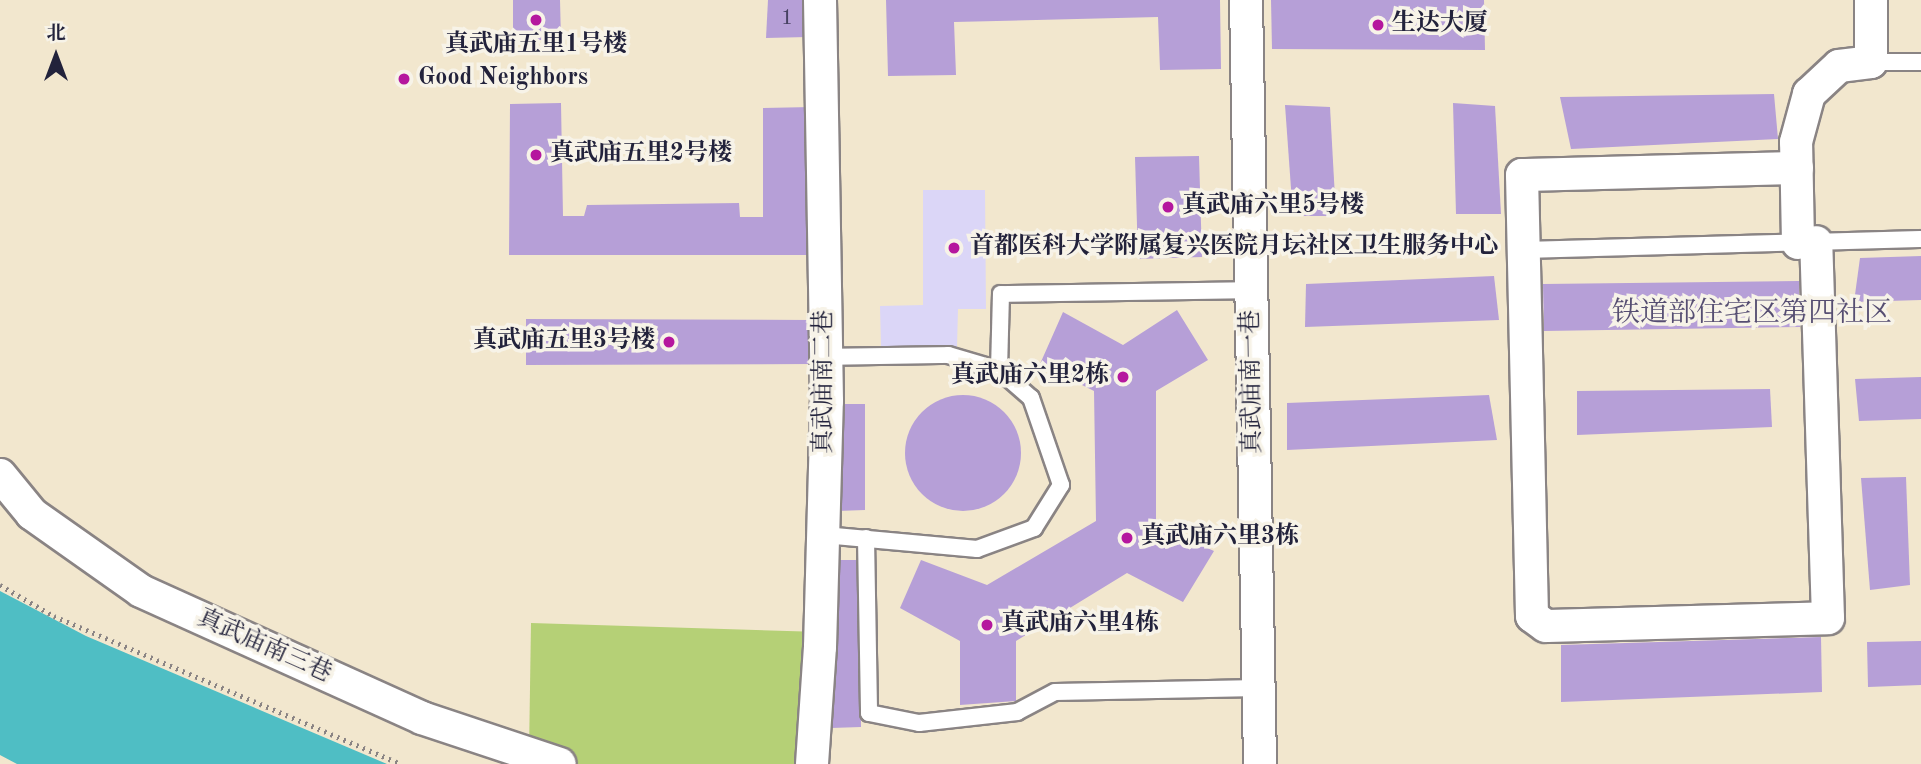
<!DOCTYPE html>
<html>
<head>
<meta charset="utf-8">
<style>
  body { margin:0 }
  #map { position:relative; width:1921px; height:764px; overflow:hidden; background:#f2e7ce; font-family:"Old Standard TT","Noto Serif SC",serif }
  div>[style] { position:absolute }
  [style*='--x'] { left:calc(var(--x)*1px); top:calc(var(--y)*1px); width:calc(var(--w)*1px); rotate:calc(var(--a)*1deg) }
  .built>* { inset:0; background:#dbd6f7 }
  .green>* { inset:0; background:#b5d076 }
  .water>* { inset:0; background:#4fbec4 }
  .building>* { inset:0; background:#b69fd7 }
  .round { border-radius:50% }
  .path>* { height:4.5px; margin-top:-2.25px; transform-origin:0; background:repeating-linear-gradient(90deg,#8a8484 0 2px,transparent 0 7px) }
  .roads { filter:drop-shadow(2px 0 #8a8484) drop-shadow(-2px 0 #8a8484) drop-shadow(0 2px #8a8484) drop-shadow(0 -2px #8a8484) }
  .lane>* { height:16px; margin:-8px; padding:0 8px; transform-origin:8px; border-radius:8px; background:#fff }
  .street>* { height:32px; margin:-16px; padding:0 16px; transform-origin:16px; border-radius:16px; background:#fff }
  .dots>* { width:19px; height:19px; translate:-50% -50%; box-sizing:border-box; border:4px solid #f7f3e8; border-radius:50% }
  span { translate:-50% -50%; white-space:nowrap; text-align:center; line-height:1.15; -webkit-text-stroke:7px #f7f3e8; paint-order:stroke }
  .number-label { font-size:21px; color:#474162 }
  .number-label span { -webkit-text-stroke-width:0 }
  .poi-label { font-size:24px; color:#22223b; font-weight:700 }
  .left { translate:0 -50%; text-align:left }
  .right { translate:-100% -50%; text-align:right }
  .street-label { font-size:24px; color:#22223b }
  .quarter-label { font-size:28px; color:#564e72 }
  .north { position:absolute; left:21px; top:21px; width:70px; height:70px; -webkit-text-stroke:5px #f7f3e8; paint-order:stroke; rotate:0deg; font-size:19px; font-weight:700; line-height:28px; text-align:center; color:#22223b }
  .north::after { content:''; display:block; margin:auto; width:24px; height:32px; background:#22223b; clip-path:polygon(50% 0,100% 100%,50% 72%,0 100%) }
</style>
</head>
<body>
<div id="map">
  <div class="built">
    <i style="clip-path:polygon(923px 190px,985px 190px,986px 309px,958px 309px,957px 347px,881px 348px,880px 306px,923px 305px)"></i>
  </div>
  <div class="green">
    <i style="clip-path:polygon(531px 623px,821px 632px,812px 764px,560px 764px,529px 753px)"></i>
  </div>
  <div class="water">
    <i style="clip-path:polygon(0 591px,86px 636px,387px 764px,17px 764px,0 755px)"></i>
  </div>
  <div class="building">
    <i style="clip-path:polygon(513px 0,560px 0,561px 40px,513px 40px)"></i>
    <i style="clip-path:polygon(768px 0,807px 0,807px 37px,766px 38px)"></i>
    <i style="clip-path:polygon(886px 0,1220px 0,1221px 69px,1160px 70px,1158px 17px,954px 22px,956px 75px,888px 76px)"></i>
    <i style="clip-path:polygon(1271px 0,1484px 0,1485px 50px,1272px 49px)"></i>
    <i style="clip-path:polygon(1774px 94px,1778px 139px,1571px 149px,1560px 97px)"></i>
    <i style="clip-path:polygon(561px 103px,563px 216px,584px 216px,587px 205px,739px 203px,740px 217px,763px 217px,763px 108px,812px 107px,813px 255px,509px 255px,510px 104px)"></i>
    <i style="clip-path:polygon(1453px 103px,1495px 106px,1501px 214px,1456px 214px)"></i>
    <i style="clip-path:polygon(1285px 105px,1330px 107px,1336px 216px,1293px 216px)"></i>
    <i style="clip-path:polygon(1199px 156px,1202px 257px,1138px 259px,1135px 157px)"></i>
    <i style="clip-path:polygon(1921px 256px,1921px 300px,1854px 302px,1860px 258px)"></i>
    <i style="clip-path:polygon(1494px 276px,1499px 320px,1305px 327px,1306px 284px)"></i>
    <i style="clip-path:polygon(1799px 281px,1800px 327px,1544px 331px,1543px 284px)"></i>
    <i style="clip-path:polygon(1177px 310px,1208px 360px,1156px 391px,1156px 525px,1214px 551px,1183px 602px,1127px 573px,1016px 641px,1016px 701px,960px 705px,960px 641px,900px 608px,921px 560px,987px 585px,1096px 521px,1094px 391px,1040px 364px,1063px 312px,1123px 345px)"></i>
    <i style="clip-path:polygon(526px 319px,811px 320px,812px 364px,526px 365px)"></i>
    <i style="clip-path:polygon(1921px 377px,1921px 419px,1859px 421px,1855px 379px)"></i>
    <i style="clip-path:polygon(1770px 389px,1772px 427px,1577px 435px,1577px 391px)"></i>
    <i class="round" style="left:905px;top:395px;width:116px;height:116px"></i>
    <i style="clip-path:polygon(1489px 395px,1497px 440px,1287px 450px,1287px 403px)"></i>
    <i style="clip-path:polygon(836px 404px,865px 404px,865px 510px,837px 511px)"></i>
    <i style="clip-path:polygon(1906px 477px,1910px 585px,1870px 590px,1861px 478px)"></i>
    <i style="clip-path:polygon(830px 560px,859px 560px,861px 727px,831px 728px)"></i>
    <i style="clip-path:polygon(1821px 637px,1822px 692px,1561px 702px,1561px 645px)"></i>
    <i style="clip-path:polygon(1921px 641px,1921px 685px,1868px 687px,1867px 642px)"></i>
  </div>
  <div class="path">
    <i style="--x:0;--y:585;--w:62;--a:29.9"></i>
    <i style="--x:54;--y:616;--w:377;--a:23.1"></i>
  </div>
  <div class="roads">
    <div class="lane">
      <i style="--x:1871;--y:62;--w:50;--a:0"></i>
      <i style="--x:1523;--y:250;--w:398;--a:-1.6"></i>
      <i style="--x:999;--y:370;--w:76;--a:-88.5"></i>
      <i style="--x:1001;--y:294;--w:251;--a:-0.9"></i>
      <i style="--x:824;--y:535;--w:154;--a:5.2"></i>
      <i style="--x:977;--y:549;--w:61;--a:-20.2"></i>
      <i style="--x:1034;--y:528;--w:51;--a:-57.9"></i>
      <i style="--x:1061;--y:485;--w:92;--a:-109"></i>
      <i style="--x:1031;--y:398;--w:43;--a:-138.8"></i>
      <i style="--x:999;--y:370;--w:53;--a:-163.6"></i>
      <i style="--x:948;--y:355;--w:122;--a:179.1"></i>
      <i style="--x:866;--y:538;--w:175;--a:89"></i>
      <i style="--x:869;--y:713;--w:51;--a:11.3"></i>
      <i style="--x:919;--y:723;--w:99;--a:-6.4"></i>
      <i style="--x:1017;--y:712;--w:43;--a:-27.8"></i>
      <i style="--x:1055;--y:692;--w:204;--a:-1.1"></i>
    </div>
    <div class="street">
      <i style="--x:1246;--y:0;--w:764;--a:88.95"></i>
      <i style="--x:1797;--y:168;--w:275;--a:178.5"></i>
      <i style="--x:1522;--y:175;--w:441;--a:88.7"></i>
      <i style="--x:1532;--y:616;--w:17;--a:36"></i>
      <i style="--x:1546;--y:626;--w:282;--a:-1.6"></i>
      <i style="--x:1828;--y:618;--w:376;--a:-91.8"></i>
      <i style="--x:1798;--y:243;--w:101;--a:-91.1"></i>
      <i style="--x:1796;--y:142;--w:50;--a:-74.8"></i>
      <i style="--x:1809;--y:94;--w:41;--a:-43"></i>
      <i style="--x:1839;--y:66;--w:32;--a:-7"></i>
      <i style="--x:1871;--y:62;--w:62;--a:-90"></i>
      <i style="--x:0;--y:475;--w:50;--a:50.6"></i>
      <i style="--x:32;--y:514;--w:133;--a:35.2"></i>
      <i style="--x:141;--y:591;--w:308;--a:24.3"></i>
      <i style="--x:422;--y:718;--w:145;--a:18.4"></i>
      <i style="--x:812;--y:764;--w:117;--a:-86.1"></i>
      <i style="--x:820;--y:647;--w:246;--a:-88.4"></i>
      <i style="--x:827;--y:401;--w:401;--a:-91"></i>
    </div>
  </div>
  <div class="dots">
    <i style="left:536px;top:20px;background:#b5179e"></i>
    <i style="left:1378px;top:25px;background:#b5179e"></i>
    <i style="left:404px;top:79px;background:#b5179e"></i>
    <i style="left:536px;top:155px;background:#b5179e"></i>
    <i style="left:1168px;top:207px;background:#b5179e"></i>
    <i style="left:954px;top:248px;background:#b5179e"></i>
    <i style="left:669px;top:342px;background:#b5179e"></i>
    <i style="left:1123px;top:377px;background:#b5179e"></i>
    <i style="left:1127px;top:538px;background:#b5179e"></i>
    <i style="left:987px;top:625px;background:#b5179e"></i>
  </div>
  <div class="number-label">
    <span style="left:787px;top:19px">1</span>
  </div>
  <div class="poi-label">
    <span class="left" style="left:1392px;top:25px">生达大厦</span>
    <span style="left:536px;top:46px">真武庙五里1号楼</span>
    <span class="left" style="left:418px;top:79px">Good Neighbors</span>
    <span class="left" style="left:550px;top:155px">真武庙五里2号楼</span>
    <span class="left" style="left:1182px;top:207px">真武庙六里5号楼</span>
    <span class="left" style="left:970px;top:248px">首都医科大学附属复兴医院月坛社区卫生服务中心</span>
    <span class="right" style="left:655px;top:342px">真武庙五里3号楼</span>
    <span class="right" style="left:1109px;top:377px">真武庙六里2栋</span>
    <span class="left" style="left:1141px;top:538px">真武庙六里3栋</span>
    <span class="left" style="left:1001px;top:625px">真武庙六里4栋</span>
  </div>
  <div class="street-label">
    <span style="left:825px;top:382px;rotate:-90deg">真武庙南二巷</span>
    <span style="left:1253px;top:382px;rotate:-91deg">真武庙南一巷</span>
    <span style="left:264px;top:647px;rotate:24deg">真武庙南三巷</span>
  </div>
  <div class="quarter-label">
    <span style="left:1752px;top:314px">铁道部住宅区第四社区</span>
  </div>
  <div class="north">北</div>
</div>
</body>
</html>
